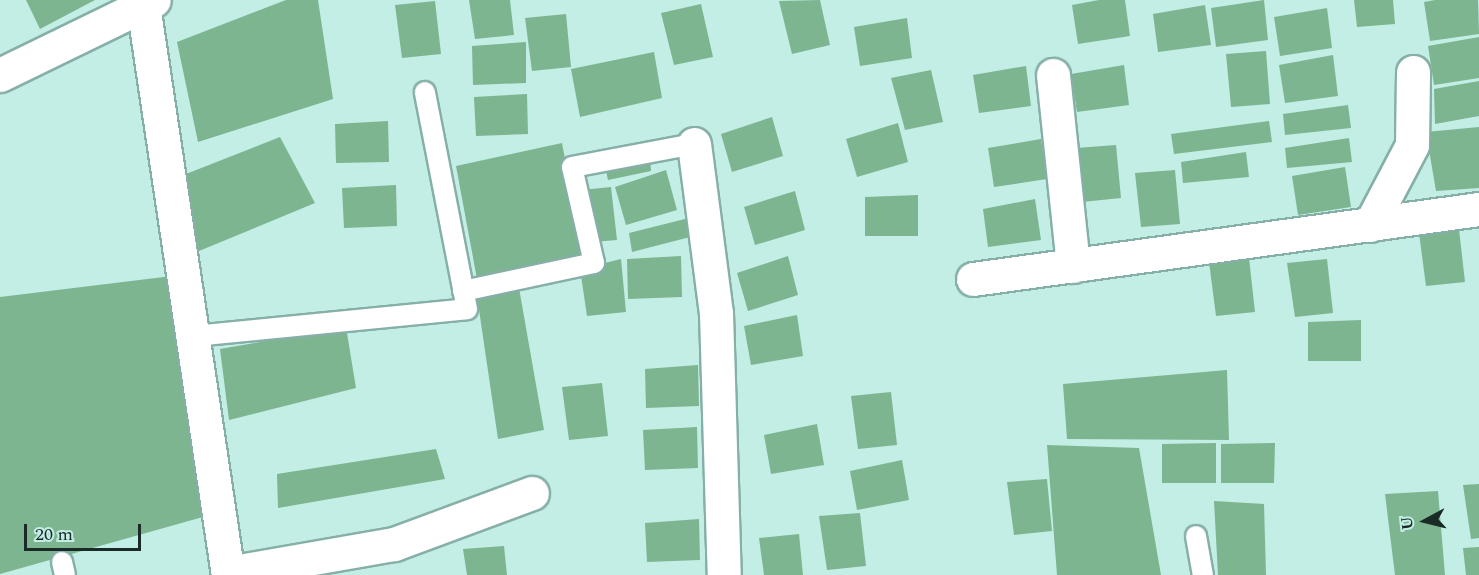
<!DOCTYPE html>
<html>
<head>
<meta charset="utf-8">
<style>
  body { margin:0 }
  #map { position:relative; width:1479px; height:575px; overflow:hidden; background:#c3eee5; font-family:Spectral,serif }
  div>[style] { position:absolute }
  [style*='--x'] { left:calc(var(--x)*1px); top:calc(var(--y)*1px); width:calc(var(--w)*1px); rotate:calc(var(--a)*1deg) }
  .building>* { inset:0; background:#7db591 }
  .roads { filter:drop-shadow(2px 0 #86afa8) drop-shadow(-2px 0 #86afa8) drop-shadow(0 2px #86afa8) drop-shadow(0 -2px #86afa8) }
  .service>* { height:20px; margin:-10px; padding:0 10px; transform-origin:10px; border-radius:10px; background:#fff }
  .minor>* { height:33px; margin:-16.5px; padding:0 16.5px; transform-origin:16.5px; border-radius:16.5px; background:#fff }
  span { translate:-50% -50%; white-space:nowrap; text-align:center; line-height:1.15; -webkit-text-stroke:4.5px #c3eee5; paint-order:stroke }
  .north { position:absolute; left:1395px; top:491px; width:60px; height:60px; -webkit-text-stroke:4px #c3eee5; paint-order:stroke; rotate:263deg; font-size:16px; font-weight:700; line-height:24px; text-align:center; color:#192a27 }
  .north::after { content:''; display:block; margin:auto; width:21px; height:27px; background:#192a27; clip-path:polygon(50% 0,100% 100%,50% 72%,0 100%) }
  .scale { position:absolute; left:24px; top:524px; width:117px; height:27px; box-sizing:border-box; border:3px solid #192a27; border-top:0; padding-left:8px; font-size:18px; line-height:21px; white-space:nowrap; color:#192a27; -webkit-text-stroke:4px #c3eee5; paint-order:stroke }
</style>
</head>
<body>
<div id="map">
  <div class="building">
    <i style="clip-path:polygon(26px 0,95px 0,40px 29px)"></i>
    <i style="clip-path:polygon(286px 0,318px 0,333px 99px,198px 142px,177px 42px)"></i>
    <i style="clip-path:polygon(469px 0,510px 0,514px 35px,475px 39px)"></i>
    <i style="clip-path:polygon(820px 0,830px 45px,792px 54px,779px 1px)"></i>
    <i style="clip-path:polygon(1099px 0,1125px 0,1130px 36px,1078px 44px,1072px 5px)"></i>
    <i style="clip-path:polygon(1264px 0,1268px 40px,1216px 47px,1211px 8px)"></i>
    <i style="clip-path:polygon(1354px 0,1393px 0,1395px 24px,1357px 27px)"></i>
    <i style="clip-path:polygon(1435px 0,1478px 0,1479px 34px,1430px 41px,1424px 2px)"></i>
    <i style="clip-path:polygon(435px 1px,441px 54px,402px 58px,395px 5px)"></i>
    <i style="clip-path:polygon(701px 4px,713px 57px,674px 65px,661px 13px)"></i>
    <i style="clip-path:polygon(1205px 5px,1211px 45px,1158px 52px,1153px 14px)"></i>
    <i style="clip-path:polygon(1327px 8px,1332px 48px,1280px 56px,1274px 17px)"></i>
    <i style="clip-path:polygon(566px 14px,571px 67px,532px 71px,525px 18px)"></i>
    <i style="clip-path:polygon(907px 18px,912px 58px,860px 66px,854px 27px)"></i>
    <i style="clip-path:polygon(1479px 37px,1479px 78px,1434px 85px,1428px 46px)"></i>
    <i style="clip-path:polygon(526px 42px,526px 83px,473px 85px,472px 46px)"></i>
    <i style="clip-path:polygon(1266px 51px,1270px 104px,1231px 107px,1226px 54px)"></i>
    <i style="clip-path:polygon(654px 52px,662px 98px,580px 117px,571px 69px)"></i>
    <i style="clip-path:polygon(1333px 55px,1338px 96px,1285px 103px,1279px 65px)"></i>
    <i style="clip-path:polygon(1124px 65px,1129px 105px,1077px 112px,1071px 74px)"></i>
    <i style="clip-path:polygon(1026px 66px,1031px 106px,979px 113px,973px 75px)"></i>
    <i style="clip-path:polygon(931px 70px,943px 122px,905px 130px,891px 78px)"></i>
    <i style="clip-path:polygon(1479px 81px,1479px 116px,1435px 124px,1434px 89px)"></i>
    <i style="clip-path:polygon(527px 94px,528px 134px,476px 136px,474px 97px)"></i>
    <i style="clip-path:polygon(1348px 105px,1351px 128px,1285px 135px,1283px 114px)"></i>
    <i style="clip-path:polygon(772px 117px,783px 156px,732px 172px,721px 134px)"></i>
    <i style="clip-path:polygon(388px 121px,389px 162px,336px 163px,335px 124px)"></i>
    <i style="clip-path:polygon(1269px 121px,1272px 142px,1174px 154px,1171px 134px)"></i>
    <i style="clip-path:polygon(898px 123px,908px 162px,857px 177px,846px 139px)"></i>
    <i style="clip-path:polygon(1479px 127px,1479px 188px,1436px 191px,1426px 132px)"></i>
    <i style="clip-path:polygon(280px 137px,315px 203px,199px 251px,186px 174px)"></i>
    <i style="clip-path:polygon(1349px 138px,1352px 162px,1287px 168px,1285px 148px)"></i>
    <i style="clip-path:polygon(1041px 139px,1047px 179px,994px 187px,988px 148px)"></i>
    <i style="clip-path:polygon(562px 143px,584px 258px,477px 279px,456px 166px)"></i>
    <i style="clip-path:polygon(1116px 145px,1121px 198px,1082px 202px,1076px 148px)"></i>
    <i style="clip-path:polygon(1246px 152px,1249px 177px,1183px 183px,1181px 162px)"></i>
    <i style="clip-path:polygon(650px 157px,651px 171px,608px 180px,605px 166px)"></i>
    <i style="clip-path:polygon(1345px 167px,1351px 207px,1298px 215px,1292px 176px)"></i>
    <i style="clip-path:polygon(666px 170px,677px 210px,626px 225px,615px 187px)"></i>
    <i style="clip-path:polygon(1175px 170px,1180px 224px,1141px 227px,1135px 173px)"></i>
    <i style="clip-path:polygon(396px 185px,397px 226px,344px 228px,342px 188px)"></i>
    <i style="clip-path:polygon(611px 187px,617px 240px,593px 242px,581px 190px)"></i>
    <i style="clip-path:polygon(795px 191px,805px 230px,755px 245px,744px 207px)"></i>
    <i style="clip-path:polygon(918px 195px,918px 236px,865px 236px,865px 197px)"></i>
    <i style="clip-path:polygon(1035px 199px,1041px 240px,988px 247px,983px 209px)"></i>
    <i style="clip-path:polygon(689px 218px,690px 237px,632px 252px,629px 233px)"></i>
    <i style="clip-path:polygon(1459px 229px,1465px 282px,1426px 286px,1419px 233px)"></i>
    <i style="clip-path:polygon(681px 256px,682px 297px,628px 299px,627px 259px)"></i>
    <i style="clip-path:polygon(788px 256px,798px 295px,748px 311px,737px 273px)"></i>
    <i style="clip-path:polygon(1249px 258px,1255px 312px,1216px 316px,1209px 262px)"></i>
    <i style="clip-path:polygon(621px 259px,626px 312px,587px 316px,580px 269px)"></i>
    <i style="clip-path:polygon(1327px 259px,1333px 313px,1295px 317px,1287px 263px)"></i>
    <i style="clip-path:polygon(172px 276px,210px 515px,0 574px,0 297px)"></i>
    <i style="clip-path:polygon(519px 288px,544px 430px,498px 439px,477px 296px)"></i>
    <i style="clip-path:polygon(797px 315px,803px 356px,751px 365px,744px 326px)"></i>
    <i style="clip-path:polygon(1361px 320px,1361px 361px,1308px 361px,1308px 322px)"></i>
    <i style="clip-path:polygon(346px 327px,356px 388px,229px 420px,220px 349px)"></i>
    <i style="clip-path:polygon(698px 365px,699px 406px,646px 408px,645px 369px)"></i>
    <i style="clip-path:polygon(1227px 370px,1229px 440px,1067px 439px,1063px 384px)"></i>
    <i style="clip-path:polygon(602px 383px,608px 436px,569px 440px,562px 387px)"></i>
    <i style="clip-path:polygon(891px 392px,897px 445px,858px 449px,851px 396px)"></i>
    <i style="clip-path:polygon(817px 424px,824px 465px,771px 474px,764px 435px)"></i>
    <i style="clip-path:polygon(697px 427px,698px 468px,645px 470px,643px 430px)"></i>
    <i style="clip-path:polygon(1216px 443px,1216px 483px,1162px 483px,1162px 444px)"></i>
    <i style="clip-path:polygon(1275px 443px,1274px 483px,1221px 483px,1221px 444px)"></i>
    <i style="clip-path:polygon(1047px 445px,1139px 448px,1161px 575px,1057px 575px)"></i>
    <i style="clip-path:polygon(436px 449px,445px 479px,278px 508px,277px 474px)"></i>
    <i style="clip-path:polygon(902px 460px,909px 500px,857px 510px,850px 471px)"></i>
    <i style="clip-path:polygon(1047px 479px,1052px 531px,1014px 535px,1007px 482px)"></i>
    <i style="clip-path:polygon(1479px 484px,1479px 538px,1471px 539px,1463px 485px)"></i>
    <i style="clip-path:polygon(1438px 491px,1445px 575px,1395px 575px,1385px 494px)"></i>
    <i style="clip-path:polygon(1214px 501px,1264px 504px,1266px 575px,1218px 575px)"></i>
    <i style="clip-path:polygon(860px 513px,866px 566px,827px 570px,819px 516px)"></i>
    <i style="clip-path:polygon(699px 519px,700px 560px,647px 562px,645px 523px)"></i>
    <i style="clip-path:polygon(799px 534px,803px 575px,764px 575px,759px 538px)"></i>
    <i style="clip-path:polygon(504px 546px,507px 575px,467px 575px,463px 549px)"></i>
    <i style="clip-path:polygon(1479px 547px,1479px 575px,1466px 575px,1463px 548px)"></i>
  </div>
  <div class="roads">
    <div class="service">
      <i style="--x:463;--y:291;--w:134;--a:-12.1"></i>
      <i style="--x:594;--y:263;--w:98;--a:-102.9"></i>
      <i style="--x:572;--y:167;--w:124;--a:-10.7"></i>
      <i style="--x:194;--y:336;--w:274;--a:-5.6"></i>
      <i style="--x:467;--y:309;--w:221;--a:-101"></i>
      <i style="--x:1196;--y:536;--w:40;--a:80"></i>
      <i style="--x:62;--y:562;--w:13;--a:77"></i>
    </div>
    <div class="minor">
      <i style="--x:143;--y:5;--w:576;--a:81.52"></i>
      <i style="--x:0;--y:75;--w:171;--a:-26"></i>
      <i style="--x:1053;--y:75;--w:192;--a:84"></i>
      <i style="--x:694;--y:144;--w:170;--a:82.6"></i>
      <i style="--x:716;--y:313;--w:262;--a:88.3"></i>
      <i style="--x:1370;--y:225;--w:90;--a:-62.3"></i>
      <i style="--x:1412;--y:145;--w:73;--a:-89.2"></i>
      <i style="--x:973;--y:279;--w:511;--a:-7.88"></i>
      <i style="--x:228;--y:573;--w:169;--a:-9.9"></i>
      <i style="--x:394;--y:544;--w:147;--a:-20.3"></i>
    </div>
  </div>
  <div class="north">U</div>
  <div class="scale">20 m</div>
</div>
</body>
</html>
